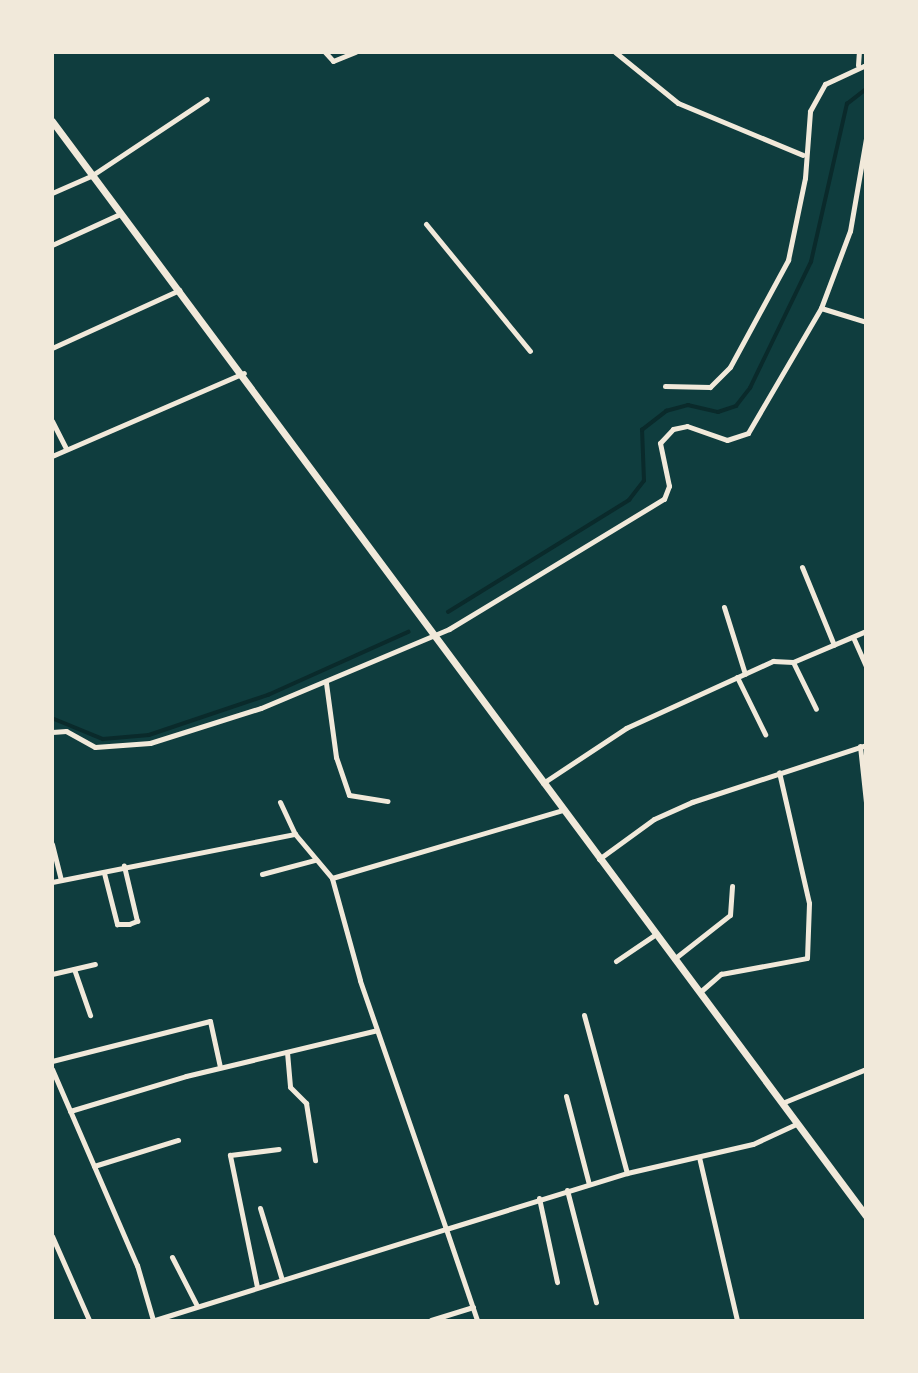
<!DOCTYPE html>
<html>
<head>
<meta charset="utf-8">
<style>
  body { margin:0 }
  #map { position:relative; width:918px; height:1373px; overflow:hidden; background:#0f3d3e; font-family:Lora,serif }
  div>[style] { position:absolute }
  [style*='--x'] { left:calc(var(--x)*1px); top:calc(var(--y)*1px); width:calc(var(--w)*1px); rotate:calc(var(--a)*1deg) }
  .stream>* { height:3.5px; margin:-1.75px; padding:0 1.75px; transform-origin:1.75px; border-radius:1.75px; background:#0a2a2b }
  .minor>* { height:5px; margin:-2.5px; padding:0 2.5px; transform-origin:2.5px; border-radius:2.5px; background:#f1e9da }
  .secondary>* { height:7px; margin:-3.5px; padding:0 3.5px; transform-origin:3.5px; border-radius:3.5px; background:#f1e9da }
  span { translate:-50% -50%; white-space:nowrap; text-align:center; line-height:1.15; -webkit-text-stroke:7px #f1e9da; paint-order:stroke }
  .frame { position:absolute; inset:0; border:54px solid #f1e9da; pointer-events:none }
</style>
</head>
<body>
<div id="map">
  <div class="stream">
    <i style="--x:448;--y:612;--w:213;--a:-31.7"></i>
    <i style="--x:629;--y:500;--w:24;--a:-52"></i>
    <i style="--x:644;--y:481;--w:51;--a:-92.2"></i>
    <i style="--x:642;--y:430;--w:31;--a:-38"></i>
    <i style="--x:666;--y:411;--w:23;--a:-15"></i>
    <i style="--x:688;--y:405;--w:31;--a:13"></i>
    <i style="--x:718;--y:412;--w:19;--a:-18"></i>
    <i style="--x:736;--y:406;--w:23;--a:-52"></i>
    <i style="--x:750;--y:388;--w:140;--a:-64.2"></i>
    <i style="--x:811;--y:262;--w:162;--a:-77.2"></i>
    <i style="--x:847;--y:104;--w:24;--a:-38"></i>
    <i style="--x:52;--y:718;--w:55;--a:22.4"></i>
    <i style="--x:103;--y:739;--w:46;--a:-5"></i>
    <i style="--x:149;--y:735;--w:126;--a:-18.6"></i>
    <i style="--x:268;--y:695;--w:154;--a:-24.2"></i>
  </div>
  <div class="minor">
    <i style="--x:325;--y:52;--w:12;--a:48"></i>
    <i style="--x:333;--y:61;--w:24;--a:-22"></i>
    <i style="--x:615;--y:52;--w:81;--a:39"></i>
    <i style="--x:678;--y:103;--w:135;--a:22.6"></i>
    <i style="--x:858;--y:65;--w:13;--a:-86"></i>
    <i style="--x:52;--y:193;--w:43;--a:-23.6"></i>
    <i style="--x:91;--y:176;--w:139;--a:-33.6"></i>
    <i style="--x:426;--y:224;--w:164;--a:50.7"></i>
    <i style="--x:52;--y:245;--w:75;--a:-24.5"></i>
    <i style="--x:821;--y:308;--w:47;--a:17.3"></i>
    <i style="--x:52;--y:348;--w:140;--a:-24.5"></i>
    <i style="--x:665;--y:386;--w:45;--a:1.3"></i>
    <i style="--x:710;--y:387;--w:28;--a:-45"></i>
    <i style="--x:730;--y:367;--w:122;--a:-61.5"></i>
    <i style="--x:788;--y:260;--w:84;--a:-78.3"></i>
    <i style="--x:805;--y:178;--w:67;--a:-85.7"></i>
    <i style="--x:810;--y:111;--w:31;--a:-61"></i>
    <i style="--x:825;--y:84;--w:45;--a:-24.9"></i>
    <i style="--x:52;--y:421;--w:30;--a:63"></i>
    <i style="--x:866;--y:425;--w:168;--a:90"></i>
    <i style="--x:52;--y:456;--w:209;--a:-23.4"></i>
    <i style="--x:802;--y:567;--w:84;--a:67.7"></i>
    <i style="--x:724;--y:607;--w:70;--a:72.6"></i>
    <i style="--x:853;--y:637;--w:32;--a:66"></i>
    <i style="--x:793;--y:662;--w:52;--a:63.9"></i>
    <i style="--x:737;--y:677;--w:64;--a:63.8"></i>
    <i style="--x:326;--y:683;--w:75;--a:82.3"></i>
    <i style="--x:336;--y:757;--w:40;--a:71.1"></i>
    <i style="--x:349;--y:795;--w:39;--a:9"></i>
    <i style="--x:52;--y:732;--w:14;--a:-4"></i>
    <i style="--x:66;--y:731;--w:33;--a:29"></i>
    <i style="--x:95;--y:747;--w:55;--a:-4.2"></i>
    <i style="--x:150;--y:743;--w:116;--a:-17.5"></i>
    <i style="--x:261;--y:708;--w:204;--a:-22.8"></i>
    <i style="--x:449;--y:629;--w:251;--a:-31.2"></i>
    <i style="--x:664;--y:499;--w:14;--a:-69"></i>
    <i style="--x:669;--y:486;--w:44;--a:-101.8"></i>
    <i style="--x:660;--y:443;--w:19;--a:-47"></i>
    <i style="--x:673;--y:429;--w:14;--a:-12"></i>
    <i style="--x:687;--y:426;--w:42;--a:19.3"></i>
    <i style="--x:727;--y:440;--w:22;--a:-18"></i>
    <i style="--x:748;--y:433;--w:145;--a:-59.7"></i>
    <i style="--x:821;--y:308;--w:82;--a:-69.4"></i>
    <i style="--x:850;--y:231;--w:94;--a:-80.2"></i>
    <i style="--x:860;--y:746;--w:56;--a:83.9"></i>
    <i style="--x:543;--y:783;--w:100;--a:-33.5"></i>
    <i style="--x:626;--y:728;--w:162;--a:-24.5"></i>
    <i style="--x:773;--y:661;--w:20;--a:3"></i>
    <i style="--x:793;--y:662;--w:79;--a:-23"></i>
    <i style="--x:280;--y:802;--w:35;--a:65"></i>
    <i style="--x:295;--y:834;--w:57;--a:49.9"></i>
    <i style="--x:52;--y:844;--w:37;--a:76"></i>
    <i style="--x:599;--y:859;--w:68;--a:-36"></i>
    <i style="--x:654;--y:819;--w:42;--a:-24.1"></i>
    <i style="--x:692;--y:802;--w:183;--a:-18.1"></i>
    <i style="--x:104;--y:873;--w:53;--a:75.7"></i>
    <i style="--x:117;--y:924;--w:12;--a:0"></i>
    <i style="--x:129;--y:924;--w:9;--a:-21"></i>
    <i style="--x:137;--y:921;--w:57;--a:-103.3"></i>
    <i style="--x:262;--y:874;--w:55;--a:-14.8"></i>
    <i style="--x:52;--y:882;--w:248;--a:-11.2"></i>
    <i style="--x:674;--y:959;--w:71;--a:-38.2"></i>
    <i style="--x:730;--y:915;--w:29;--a:-86"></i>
    <i style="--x:616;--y:961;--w:48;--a:-34"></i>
    <i style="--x:74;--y:969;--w:49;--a:70.8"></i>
    <i style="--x:52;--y:974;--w:44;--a:-13.1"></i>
    <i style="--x:700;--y:992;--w:28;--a:-41"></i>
    <i style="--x:721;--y:974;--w:87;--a:-10.5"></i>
    <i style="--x:807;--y:958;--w:55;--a:-87.9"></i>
    <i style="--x:809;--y:903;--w:134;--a:-102.9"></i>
    <i style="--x:584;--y:1015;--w:164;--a:74.8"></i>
    <i style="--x:287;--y:1052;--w:35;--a:85"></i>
    <i style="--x:290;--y:1087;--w:23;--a:45"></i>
    <i style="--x:306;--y:1103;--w:58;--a:81"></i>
    <i style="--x:52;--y:1061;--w:163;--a:-14.2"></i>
    <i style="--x:210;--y:1021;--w:47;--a:77.7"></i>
    <i style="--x:52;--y:1069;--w:214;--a:66.6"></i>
    <i style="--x:137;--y:1265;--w:57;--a:73.8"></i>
    <i style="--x:566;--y:1096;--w:91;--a:75.4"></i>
    <i style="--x:782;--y:1103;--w:91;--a:-22"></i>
    <i style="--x:70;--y:1111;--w:121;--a:-16.8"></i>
    <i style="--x:186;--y:1076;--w:196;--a:-13.5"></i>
    <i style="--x:699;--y:1157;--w:167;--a:76.9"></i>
    <i style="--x:94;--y:1166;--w:88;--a:-17.2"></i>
    <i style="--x:567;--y:1190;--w:116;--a:75.5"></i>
    <i style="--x:539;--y:1198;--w:86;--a:77.9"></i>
    <i style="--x:260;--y:1208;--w:75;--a:73"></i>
    <i style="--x:52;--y:1236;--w:92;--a:66.2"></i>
    <i style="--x:172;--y:1257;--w:53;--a:62.9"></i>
    <i style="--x:257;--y:1287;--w:135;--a:-101.6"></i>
    <i style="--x:230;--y:1155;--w:49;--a:-7"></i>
    <i style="--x:155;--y:1320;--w:305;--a:-17.4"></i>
    <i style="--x:446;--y:1229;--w:263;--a:-109.1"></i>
    <i style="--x:360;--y:980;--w:106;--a:-105.4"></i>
    <i style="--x:332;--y:878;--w:241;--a:-16.4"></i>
    <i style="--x:431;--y:1320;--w:44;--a:-17.2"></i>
    <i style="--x:477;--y:1320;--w:96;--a:-108.8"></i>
    <i style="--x:446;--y:1229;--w:189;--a:-17.2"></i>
    <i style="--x:627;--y:1173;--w:129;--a:-13"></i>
    <i style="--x:753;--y:1144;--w:47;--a:-24.9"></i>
  </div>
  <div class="secondary">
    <i style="--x:52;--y:121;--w:1364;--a:53.37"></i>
  </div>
  <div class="frame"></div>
</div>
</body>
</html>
